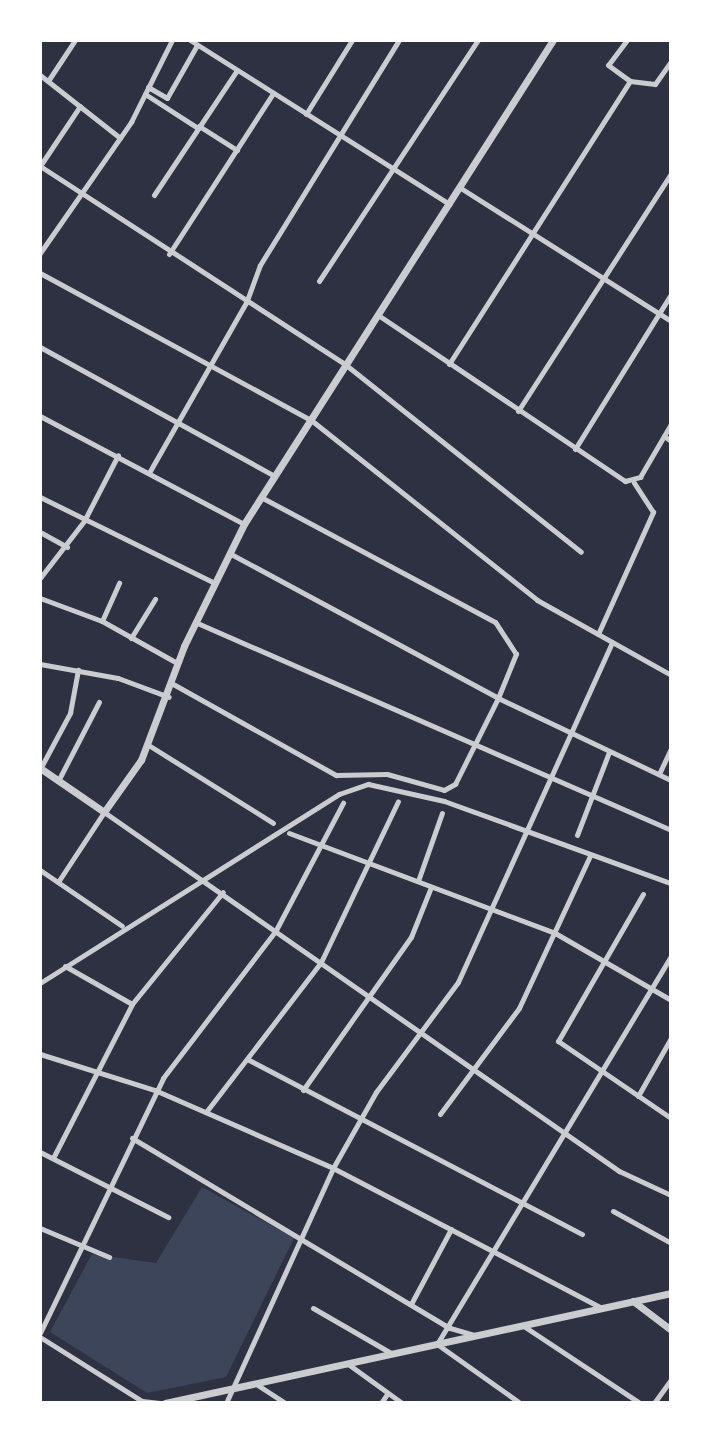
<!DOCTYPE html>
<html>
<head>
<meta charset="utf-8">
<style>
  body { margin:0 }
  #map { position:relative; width:711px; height:1443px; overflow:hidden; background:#2d3142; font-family:Inter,sans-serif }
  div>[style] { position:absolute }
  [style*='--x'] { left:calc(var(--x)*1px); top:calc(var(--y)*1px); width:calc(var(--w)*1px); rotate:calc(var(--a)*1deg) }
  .green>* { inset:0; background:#3c4559 }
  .minor>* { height:5px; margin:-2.5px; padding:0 2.5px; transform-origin:2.5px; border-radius:2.5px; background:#caccd0 }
  .tertiary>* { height:7px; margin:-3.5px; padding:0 3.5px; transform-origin:3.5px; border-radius:3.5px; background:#caccd0 }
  span { translate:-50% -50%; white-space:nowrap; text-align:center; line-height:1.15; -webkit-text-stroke:6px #fff; paint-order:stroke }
  .frame { position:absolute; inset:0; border:42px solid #fff; pointer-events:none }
</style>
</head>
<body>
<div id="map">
  <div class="green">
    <i style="clip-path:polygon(202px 1187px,294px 1238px,226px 1377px,147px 1393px,50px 1332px,92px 1254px,156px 1263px)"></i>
  </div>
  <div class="minor">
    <i style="--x:190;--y:40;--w:307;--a:32.3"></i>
    <i style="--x:627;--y:40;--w:31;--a:127"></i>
    <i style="--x:608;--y:65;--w:27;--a:36"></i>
    <i style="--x:40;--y:75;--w:102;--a:38.2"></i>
    <i style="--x:48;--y:81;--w:49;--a:-56.6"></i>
    <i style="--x:148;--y:87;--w:22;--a:30"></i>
    <i style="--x:167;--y:98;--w:61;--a:-60.5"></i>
    <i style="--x:145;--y:94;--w:63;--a:32.7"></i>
    <i style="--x:306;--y:114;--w:87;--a:-58.1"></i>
    <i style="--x:199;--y:126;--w:45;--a:32.3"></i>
    <i style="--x:40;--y:166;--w:365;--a:33"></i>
    <i style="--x:346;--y:365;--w:300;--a:38.5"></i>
    <i style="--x:40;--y:166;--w:72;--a:-56.3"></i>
    <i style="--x:459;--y:187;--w:251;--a:32.3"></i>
    <i style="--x:154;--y:195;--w:150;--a:-56.4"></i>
    <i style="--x:40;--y:253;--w:160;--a:-55.2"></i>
    <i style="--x:131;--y:122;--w:92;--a:-63.4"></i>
    <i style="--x:169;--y:254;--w:192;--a:-57.1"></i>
    <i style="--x:40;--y:273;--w:308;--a:28.5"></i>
    <i style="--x:311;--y:420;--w:289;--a:38.5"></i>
    <i style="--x:537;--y:600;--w:154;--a:29.2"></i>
    <i style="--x:319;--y:281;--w:289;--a:-56.6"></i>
    <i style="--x:378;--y:315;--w:298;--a:33.9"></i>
    <i style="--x:625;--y:481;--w:16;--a:-15"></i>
    <i style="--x:640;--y:477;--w:61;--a:-59.7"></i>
    <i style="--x:40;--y:347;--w:268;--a:28.8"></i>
    <i style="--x:449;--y:364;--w:336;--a:-57.4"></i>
    <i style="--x:630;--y:81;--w:25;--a:7"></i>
    <i style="--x:655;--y:84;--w:28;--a:-55"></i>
    <i style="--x:518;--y:411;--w:282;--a:-57.2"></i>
    <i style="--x:40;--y:416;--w:231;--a:27.9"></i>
    <i style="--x:664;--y:436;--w:9;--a:36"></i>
    <i style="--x:575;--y:449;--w:182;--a:-58.2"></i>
    <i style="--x:150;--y:471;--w:193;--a:-60.3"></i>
    <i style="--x:246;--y:303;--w:40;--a:-69.8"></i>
    <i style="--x:260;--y:265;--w:264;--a:-58.3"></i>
    <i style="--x:40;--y:497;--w:193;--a:26.2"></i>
    <i style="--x:40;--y:532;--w:31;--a:29"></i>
    <i style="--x:229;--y:553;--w:306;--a:28.3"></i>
    <i style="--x:498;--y:698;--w:191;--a:25.4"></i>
    <i style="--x:40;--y:578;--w:72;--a:-52.3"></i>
    <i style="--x:84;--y:521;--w:74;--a:-62.7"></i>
    <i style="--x:40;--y:598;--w:66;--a:20.4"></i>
    <i style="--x:102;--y:621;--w:86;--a:29.2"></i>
    <i style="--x:102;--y:621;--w:42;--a:-65.9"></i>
    <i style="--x:195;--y:622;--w:519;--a:23.6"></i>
    <i style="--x:598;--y:634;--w:134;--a:-65.7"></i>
    <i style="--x:653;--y:512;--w:35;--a:-123"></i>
    <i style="--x:131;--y:638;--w:46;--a:-58.4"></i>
    <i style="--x:40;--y:664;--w:79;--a:10.2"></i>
    <i style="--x:118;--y:678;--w:54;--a:20.4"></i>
    <i style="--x:173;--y:684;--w:187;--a:29.2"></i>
    <i style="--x:336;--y:775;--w:51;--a:-1.1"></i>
    <i style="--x:387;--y:774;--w:59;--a:15.7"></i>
    <i style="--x:444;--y:790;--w:13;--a:-29"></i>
    <i style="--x:455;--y:784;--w:96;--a:-63.4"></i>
    <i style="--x:498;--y:698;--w:48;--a:-67.8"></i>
    <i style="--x:516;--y:654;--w:38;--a:-123"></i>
    <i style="--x:495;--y:622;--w:265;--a:-151.9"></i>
    <i style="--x:150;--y:746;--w:145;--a:32"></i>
    <i style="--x:40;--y:769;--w:64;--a:-61.8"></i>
    <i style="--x:70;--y:713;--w:44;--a:-79.5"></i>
    <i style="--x:659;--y:774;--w:29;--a:-65"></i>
    <i style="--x:58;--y:781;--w:89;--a:-62.6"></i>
    <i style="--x:289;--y:833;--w:284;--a:20.6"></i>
    <i style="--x:555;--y:933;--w:134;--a:30"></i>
    <i style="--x:577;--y:835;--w:89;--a:-68.9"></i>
    <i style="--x:40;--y:870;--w:99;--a:34.3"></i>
    <i style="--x:418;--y:881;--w:72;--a:-70.6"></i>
    <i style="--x:58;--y:882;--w:84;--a:-56.7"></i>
    <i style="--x:104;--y:812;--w:628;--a:34.88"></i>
    <i style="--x:619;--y:1171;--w:57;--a:24.8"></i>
    <i style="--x:643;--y:894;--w:170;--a:120"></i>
    <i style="--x:558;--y:1041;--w:137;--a:34.3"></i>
    <i style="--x:65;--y:966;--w:77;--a:29.6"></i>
    <i style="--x:40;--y:983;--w:354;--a:-32.3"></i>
    <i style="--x:339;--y:794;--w:31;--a:-19"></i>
    <i style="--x:368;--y:784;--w:78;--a:12.6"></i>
    <i style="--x:444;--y:801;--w:241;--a:19.9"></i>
    <i style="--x:40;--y:1054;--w:123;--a:17.5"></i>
    <i style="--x:157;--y:1091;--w:192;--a:23.6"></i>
    <i style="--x:333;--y:1168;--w:303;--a:27.5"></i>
    <i style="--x:247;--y:1059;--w:378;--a:27.6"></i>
    <i style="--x:303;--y:1090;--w:187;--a:-54.8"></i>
    <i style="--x:411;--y:937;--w:54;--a:-68.2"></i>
    <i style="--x:638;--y:1096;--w:67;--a:-60.4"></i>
    <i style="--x:206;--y:1112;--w:189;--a:-52.5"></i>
    <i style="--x:321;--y:962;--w:178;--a:-64.4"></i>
    <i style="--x:440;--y:1114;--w:132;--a:-53.3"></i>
    <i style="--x:519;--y:1008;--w:168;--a:-65"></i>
    <i style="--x:132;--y:1138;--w:370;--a:30.9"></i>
    <i style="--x:450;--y:1328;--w:25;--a:16"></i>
    <i style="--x:40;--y:1152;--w:144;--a:26.9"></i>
    <i style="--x:53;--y:1158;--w:173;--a:-62.8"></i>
    <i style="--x:132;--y:1004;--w:144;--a:-50.9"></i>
    <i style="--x:613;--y:1211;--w:66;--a:28.9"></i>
    <i style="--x:40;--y:1228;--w:75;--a:22.8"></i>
    <i style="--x:411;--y:1304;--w:85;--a:-61.9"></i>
    <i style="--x:313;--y:1308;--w:90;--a:30"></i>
    <i style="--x:522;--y:1325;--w:141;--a:33.5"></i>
    <i style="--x:40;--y:1333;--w:283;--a:-64.2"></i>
    <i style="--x:163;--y:1078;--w:186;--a:-52.6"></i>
    <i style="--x:276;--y:930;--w:144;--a:-62.2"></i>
    <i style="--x:40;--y:1337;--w:120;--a:32.1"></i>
    <i style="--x:142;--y:1401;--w:18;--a:6"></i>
    <i style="--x:348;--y:1364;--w:67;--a:35.8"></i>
    <i style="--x:256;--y:1384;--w:35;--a:33"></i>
    <i style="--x:226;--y:1403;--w:258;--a:-65.5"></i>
    <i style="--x:333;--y:1168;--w:87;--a:-60.5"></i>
    <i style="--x:376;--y:1092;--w:137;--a:-53.3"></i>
    <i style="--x:458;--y:982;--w:373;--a:-65.6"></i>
    <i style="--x:381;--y:1403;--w:11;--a:-56"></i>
    <i style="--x:520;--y:1403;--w:102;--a:-144.6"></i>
    <i style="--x:437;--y:1344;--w:453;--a:-58.9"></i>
    <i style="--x:654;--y:1403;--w:29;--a:-54"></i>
  </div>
  <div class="tertiary">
    <i style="--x:40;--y:768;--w:78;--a:34.5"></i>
    <i style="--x:104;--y:812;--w:64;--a:-54.6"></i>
    <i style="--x:141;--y:760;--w:122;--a:-69.3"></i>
    <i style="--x:184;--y:646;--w:136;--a:-63.8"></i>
    <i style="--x:244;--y:524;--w:574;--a:-57.44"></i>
    <i style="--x:633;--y:1301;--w:48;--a:37.3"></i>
    <i style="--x:165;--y:1403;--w:518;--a:-12.26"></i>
  </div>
  <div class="frame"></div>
</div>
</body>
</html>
